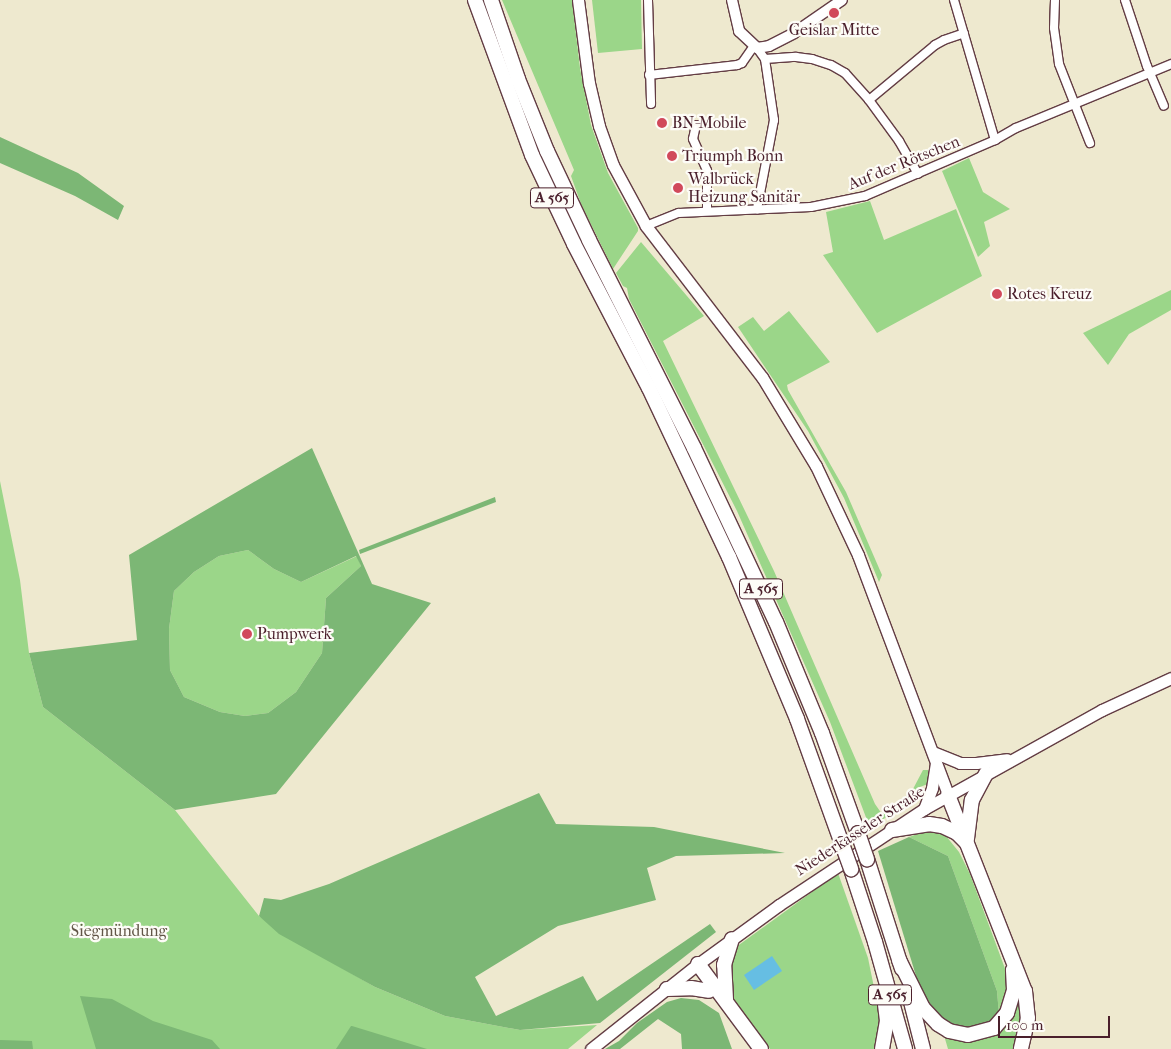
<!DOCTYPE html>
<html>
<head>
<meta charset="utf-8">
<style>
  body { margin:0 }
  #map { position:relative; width:1171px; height:1049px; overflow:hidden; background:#eee9cf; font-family:"IM FELL French Canon",serif }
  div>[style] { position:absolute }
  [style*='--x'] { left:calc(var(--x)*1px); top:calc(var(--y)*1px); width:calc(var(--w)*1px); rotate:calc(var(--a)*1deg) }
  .green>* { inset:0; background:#9bd689 }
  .forest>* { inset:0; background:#7cb775 }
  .water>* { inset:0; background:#66bee3 }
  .roads { filter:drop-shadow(1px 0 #633d44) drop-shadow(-1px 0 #633d44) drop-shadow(0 1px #633d44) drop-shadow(0 -1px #633d44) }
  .minor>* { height:8px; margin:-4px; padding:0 4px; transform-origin:4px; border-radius:4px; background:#fff }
  .tertiary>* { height:10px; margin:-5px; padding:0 5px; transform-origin:5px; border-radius:5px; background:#fff }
  .secondary>* { height:11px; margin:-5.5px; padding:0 5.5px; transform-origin:5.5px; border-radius:5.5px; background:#fff }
  .motorway>* { height:14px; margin:-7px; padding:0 7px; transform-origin:7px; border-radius:7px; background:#fff }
  .bridges { filter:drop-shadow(1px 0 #633d44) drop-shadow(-1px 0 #633d44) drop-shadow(0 1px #633d44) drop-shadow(0 -1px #633d44) }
  .motorway-bridge>* { height:14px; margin:-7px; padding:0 7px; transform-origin:7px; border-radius:7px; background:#fff }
  .dots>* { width:14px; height:14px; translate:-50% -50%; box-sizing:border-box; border:2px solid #fdfcf7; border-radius:50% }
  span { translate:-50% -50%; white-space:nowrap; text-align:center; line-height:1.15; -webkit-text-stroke:4.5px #fdfcf7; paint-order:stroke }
  .shield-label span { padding:1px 4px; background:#fdfcf7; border:1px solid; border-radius:4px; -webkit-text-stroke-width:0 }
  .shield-label { font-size:15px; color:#4a1f2b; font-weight:700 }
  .poi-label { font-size:16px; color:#4a1f2b }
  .left { translate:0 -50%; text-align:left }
  .street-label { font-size:16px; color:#4a1f2b }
  .park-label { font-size:16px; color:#625647 }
  .scale { position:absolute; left:998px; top:1016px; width:112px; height:22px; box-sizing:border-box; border:2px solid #4a1f2b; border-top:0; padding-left:6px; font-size:15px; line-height:18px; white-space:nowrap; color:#4a1f2b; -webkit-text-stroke:4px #fdfcf7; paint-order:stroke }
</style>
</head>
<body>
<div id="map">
  <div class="green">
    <i style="clip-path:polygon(502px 0,572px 0,580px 68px,591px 125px,608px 173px,638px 228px,638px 231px,613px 269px,581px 204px,571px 176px,574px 170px)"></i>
    <i style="clip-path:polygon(592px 0,641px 0,642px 49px,598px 53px)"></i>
    <i style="clip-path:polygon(969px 158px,983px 192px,1010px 209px,984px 222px,990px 246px,978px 257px,942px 171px)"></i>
    <i style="clip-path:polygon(870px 201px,884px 240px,956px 209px,982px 276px,877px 333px,823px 255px,833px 252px,826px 212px)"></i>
    <i style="clip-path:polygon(641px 242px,704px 316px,663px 341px,774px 571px,875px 804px,882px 814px,902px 801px,913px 789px,923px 770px,928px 770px,928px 784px,917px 788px,909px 802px,870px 828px,830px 722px,737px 511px,629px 299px,627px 288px,623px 286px,616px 273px)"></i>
    <i style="clip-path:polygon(1171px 290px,1171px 310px,1129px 334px,1108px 365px,1083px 333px)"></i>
    <i style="clip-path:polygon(789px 311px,830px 362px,787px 385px,788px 390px,846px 492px,882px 575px,879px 582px,844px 498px,808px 431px,738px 327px,753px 317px,764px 331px)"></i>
    <i style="clip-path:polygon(0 481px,20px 580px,29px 653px,43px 707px,175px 810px,259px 916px,314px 952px,375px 987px,445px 1016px,520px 1030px,597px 1025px,568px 1049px,0 1049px)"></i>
    <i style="clip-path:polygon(248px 550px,274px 569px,301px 582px,357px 556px,361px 566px,326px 598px,322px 653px,296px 692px,268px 713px,245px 716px,220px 712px,184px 697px,170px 670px,169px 629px,174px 591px,194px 572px,219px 556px)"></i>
    <i style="clip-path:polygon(923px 832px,938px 833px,946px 836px,959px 852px,970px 874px,1007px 974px,1009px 987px,1006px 1002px,999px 1015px,997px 991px,948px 856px,909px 837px)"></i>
    <i style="clip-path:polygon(838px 873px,868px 958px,879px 1012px,879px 1038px,876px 1049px,770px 1049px,740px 1010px,729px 990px,727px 978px,736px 947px)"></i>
    <i style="clip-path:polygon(1019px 996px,1021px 1018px,1013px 1049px,948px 1049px,943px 1032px,983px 1036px)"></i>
  </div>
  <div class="forest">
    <i style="clip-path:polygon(0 137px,78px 173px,124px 206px,118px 220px,75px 196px,0 163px)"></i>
    <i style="clip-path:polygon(evenodd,312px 448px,372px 584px,431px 603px,276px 794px,175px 810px,43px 707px,29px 653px,137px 640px,129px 555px,312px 448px,248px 550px,274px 569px,301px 582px,356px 556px,361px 566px,326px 598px,322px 653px,296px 692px,268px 713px,245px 716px,220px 712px,184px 697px,170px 670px,169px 629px,174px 591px,194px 572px,219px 556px,248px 550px)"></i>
    <i style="clip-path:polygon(495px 497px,496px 502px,360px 554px,359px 550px)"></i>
    <i style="clip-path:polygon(539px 793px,556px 824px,654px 827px,785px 853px,676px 856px,647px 868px,656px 900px,558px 926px,475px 977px,496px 1016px,583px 976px,597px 1001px,710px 924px,716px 932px,600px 1023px,520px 1030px,445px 1016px,375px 987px,279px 934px,259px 916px,264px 898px,281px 900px,329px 884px)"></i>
    <i style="clip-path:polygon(909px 837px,948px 856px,997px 991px,999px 1015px,981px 1028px,957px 1027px,937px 1014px,920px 989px,878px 851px)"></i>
    <i style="clip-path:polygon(80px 996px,112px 999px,153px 1021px,212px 1040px,220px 1049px,96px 1049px)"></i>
    <i style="clip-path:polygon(681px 998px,699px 1000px,719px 1013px,732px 1049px,682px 1049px,681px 1034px,658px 1019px,620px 1049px,605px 1049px,619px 1041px,637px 1023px,667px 1002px)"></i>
    <i style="clip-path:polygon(351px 1026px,352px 1026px,427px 1049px,336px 1049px)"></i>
    <i style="clip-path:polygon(0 1040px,32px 1041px,33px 1049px,0 1049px)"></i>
  </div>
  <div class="water">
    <i style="clip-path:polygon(772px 956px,782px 971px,754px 990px,744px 975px)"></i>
  </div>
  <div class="roads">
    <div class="minor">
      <i style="--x:648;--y:0;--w:104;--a:88.3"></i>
      <i style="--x:954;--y:0;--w:146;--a:73.7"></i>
      <i style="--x:1055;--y:0;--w:28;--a:92"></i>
      <i style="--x:1054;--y:28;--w:36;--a:82"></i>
      <i style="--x:1059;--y:64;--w:85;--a:68.6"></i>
      <i style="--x:1125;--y:0;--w:70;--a:71.6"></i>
      <i style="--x:1147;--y:66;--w:43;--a:67"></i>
      <i style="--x:757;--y:48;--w:14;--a:54"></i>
      <i style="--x:765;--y:59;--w:62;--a:81.6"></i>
      <i style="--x:774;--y:120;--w:91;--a:100.8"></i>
      <i style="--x:765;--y:59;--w:31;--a:-4"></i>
      <i style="--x:796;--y:57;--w:16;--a:7"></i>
      <i style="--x:812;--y:59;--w:20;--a:18"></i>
      <i style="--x:831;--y:65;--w:16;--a:30"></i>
      <i style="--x:845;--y:73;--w:36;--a:48"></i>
      <i style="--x:869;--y:100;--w:51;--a:53.8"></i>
      <i style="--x:899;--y:141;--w:38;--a:60"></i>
      <i style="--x:649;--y:75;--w:89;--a:-6.5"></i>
      <i style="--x:737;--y:65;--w:5;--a:-22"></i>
      <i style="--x:742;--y:63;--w:21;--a:-55"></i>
      <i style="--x:869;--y:100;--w:86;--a:-39.8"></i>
      <i style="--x:935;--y:45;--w:10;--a:-29"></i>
      <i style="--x:944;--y:40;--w:21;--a:-19"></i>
      <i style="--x:696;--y:125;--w:14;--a:102"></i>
      <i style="--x:693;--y:139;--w:35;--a:66"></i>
      <i style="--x:707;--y:171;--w:39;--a:90"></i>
      <i style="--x:646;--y:226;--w:35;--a:-22"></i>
      <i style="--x:679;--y:213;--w:132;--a:-2.6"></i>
      <i style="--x:811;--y:207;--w:55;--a:-11.5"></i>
      <i style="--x:865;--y:196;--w:142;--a:-23.3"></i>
      <i style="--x:995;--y:140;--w:24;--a:-30"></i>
      <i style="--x:1016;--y:128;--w:168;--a:-22.4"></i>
    </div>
    <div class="tertiary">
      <i style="--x:732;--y:0;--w:32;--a:77"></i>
      <i style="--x:739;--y:31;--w:25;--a:43"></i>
      <i style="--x:757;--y:48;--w:12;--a:-9"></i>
      <i style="--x:769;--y:46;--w:28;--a:-27"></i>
      <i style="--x:794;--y:33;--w:58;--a:-34.5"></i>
    </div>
    <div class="secondary">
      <i style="--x:578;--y:0;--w:84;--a:82.5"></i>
      <i style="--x:589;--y:83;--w:44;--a:76.9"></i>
      <i style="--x:599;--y:126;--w:41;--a:70.3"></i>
      <i style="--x:613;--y:165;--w:69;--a:61.6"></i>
      <i style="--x:646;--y:226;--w:190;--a:52.5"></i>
      <i style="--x:762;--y:377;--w:104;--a:58.8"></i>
      <i style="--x:816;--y:466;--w:98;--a:64.7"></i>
      <i style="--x:858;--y:555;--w:256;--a:69.4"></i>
      <i style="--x:933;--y:752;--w:29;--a:22"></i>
      <i style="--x:960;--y:763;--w:16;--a:0"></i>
      <i style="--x:976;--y:763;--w:31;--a:-7"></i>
      <i style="--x:924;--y:809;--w:22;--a:-69"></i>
      <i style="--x:932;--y:788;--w:24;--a:-81"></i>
      <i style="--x:591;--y:1049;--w:137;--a:-38.5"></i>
      <i style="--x:698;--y:964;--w:100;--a:-36.1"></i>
      <i style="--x:779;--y:905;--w:174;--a:-33.5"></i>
      <i style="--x:924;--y:809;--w:204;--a:-29.1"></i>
      <i style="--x:1102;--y:710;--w:76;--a:-24.9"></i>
    </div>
    <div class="motorway">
      <i style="--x:475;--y:0;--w:165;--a:69.8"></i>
      <i style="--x:532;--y:155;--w:98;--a:64.7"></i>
      <i style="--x:574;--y:244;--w:162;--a:62.5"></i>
      <i style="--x:649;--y:388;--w:187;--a:64.7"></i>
      <i style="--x:729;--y:557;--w:176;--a:67.2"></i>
      <i style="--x:797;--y:719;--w:133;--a:70.2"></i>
      <i style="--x:491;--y:0;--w:83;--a:71.1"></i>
      <i style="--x:518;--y:79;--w:78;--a:68.1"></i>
      <i style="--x:547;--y:151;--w:98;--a:64.7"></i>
      <i style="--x:589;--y:240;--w:233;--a:63.2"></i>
      <i style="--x:694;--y:448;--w:192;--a:64.8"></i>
      <i style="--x:776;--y:622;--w:120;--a:67.5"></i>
      <i style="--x:822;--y:733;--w:106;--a:70.2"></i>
      <i style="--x:948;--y:795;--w:211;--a:68.6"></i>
      <i style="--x:1025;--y:991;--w:27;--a:84"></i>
      <i style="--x:1028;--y:1018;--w:32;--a:103"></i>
      <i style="--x:892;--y:830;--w:37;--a:-9"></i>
      <i style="--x:929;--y:824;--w:13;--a:9"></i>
      <i style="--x:942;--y:826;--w:17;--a:25"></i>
      <i style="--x:957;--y:833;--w:13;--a:45"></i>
      <i style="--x:967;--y:839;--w:39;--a:-83"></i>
      <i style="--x:972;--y:800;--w:30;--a:-62"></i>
      <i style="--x:867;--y:859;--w:115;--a:72.3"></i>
      <i style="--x:851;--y:869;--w:77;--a:71.8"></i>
      <i style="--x:875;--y:942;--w:111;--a:74.3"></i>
      <i style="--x:899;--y:960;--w:54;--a:63.4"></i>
      <i style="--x:923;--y:1008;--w:22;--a:47"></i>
      <i style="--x:938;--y:1024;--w:13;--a:32"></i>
      <i style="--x:949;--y:1031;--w:19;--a:12"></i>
      <i style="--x:968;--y:1035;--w:27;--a:-15"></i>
      <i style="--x:994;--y:1028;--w:20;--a:-49"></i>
      <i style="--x:1007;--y:1013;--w:24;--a:-73"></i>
      <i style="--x:1014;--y:990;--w:20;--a:-93"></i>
      <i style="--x:698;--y:964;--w:106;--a:53.5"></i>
      <i style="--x:667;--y:989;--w:24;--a:-2"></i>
      <i style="--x:691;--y:988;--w:18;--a:9"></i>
      <i style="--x:909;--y:994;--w:57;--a:75.7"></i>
      <i style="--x:726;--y:999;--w:34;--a:-93"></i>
      <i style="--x:724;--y:965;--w:27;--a:-73"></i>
      <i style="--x:882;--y:1049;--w:28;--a:-80"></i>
      <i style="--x:887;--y:1021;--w:17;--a:-97"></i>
    </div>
  </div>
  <div class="bridges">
    <div class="motorway-bridge">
      <i style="--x:858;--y:833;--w:28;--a:71"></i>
      <i style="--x:842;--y:844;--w:27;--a:70"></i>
    </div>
  </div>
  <div class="dots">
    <i style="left:834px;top:13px;background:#d1495b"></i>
    <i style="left:662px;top:123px;background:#d1495b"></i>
    <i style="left:672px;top:156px;background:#d1495b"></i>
    <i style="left:678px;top:188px;background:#d1495b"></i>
    <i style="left:997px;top:294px;background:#d1495b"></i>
    <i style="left:247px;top:634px;background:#d1495b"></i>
  </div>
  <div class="shield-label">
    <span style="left:552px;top:198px">A 565</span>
    <span style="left:761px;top:589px">A 565</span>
    <span style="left:890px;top:995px">A 565</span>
  </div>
  <div class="poi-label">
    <span style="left:834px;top:30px">Geislar Mitte</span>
    <span class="left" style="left:672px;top:123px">BN-Mobile</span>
    <span class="left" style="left:682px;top:156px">Triumph Bonn</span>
    <span class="left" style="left:688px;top:188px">Walbrück<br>Heizung Sanitär</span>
    <span class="left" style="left:1007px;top:294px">Rotes Kreuz</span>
    <span class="left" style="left:257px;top:634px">Pumpwerk</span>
  </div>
  <div class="street-label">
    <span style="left:904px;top:163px;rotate:-22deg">Auf der Rötschen</span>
    <span style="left:860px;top:831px;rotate:-33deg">Niederkasseler Straße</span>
  </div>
  <div class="park-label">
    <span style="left:119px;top:931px">Siegmündung</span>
  </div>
  <div class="scale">100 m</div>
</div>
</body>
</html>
